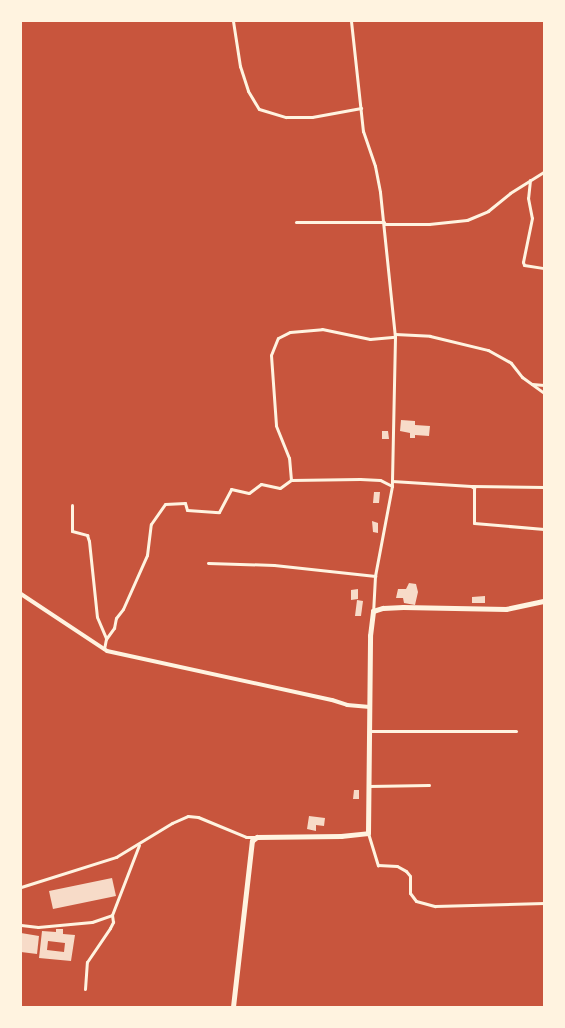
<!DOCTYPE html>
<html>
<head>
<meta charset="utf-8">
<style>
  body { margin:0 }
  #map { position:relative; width:565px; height:1028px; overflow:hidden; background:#c8553d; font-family:Cabin,sans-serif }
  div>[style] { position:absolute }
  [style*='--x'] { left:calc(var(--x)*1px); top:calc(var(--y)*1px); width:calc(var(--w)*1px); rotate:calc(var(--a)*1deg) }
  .building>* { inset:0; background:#f7dbc8 }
  .minor>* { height:3px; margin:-1.5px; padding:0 1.5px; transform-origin:1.5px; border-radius:1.5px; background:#fff3e0 }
  .tertiary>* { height:4px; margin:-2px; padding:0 2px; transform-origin:2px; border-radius:2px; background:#fff3e0 }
  .secondary>* { height:4.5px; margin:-2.25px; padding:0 2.25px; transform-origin:2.25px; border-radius:2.25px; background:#fff3e0 }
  span { translate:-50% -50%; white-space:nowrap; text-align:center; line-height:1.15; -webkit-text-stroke:5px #fff3e0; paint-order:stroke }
  .frame { position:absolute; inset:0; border:22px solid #fff3e0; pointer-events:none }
</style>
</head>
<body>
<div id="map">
  <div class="building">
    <i style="clip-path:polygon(401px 420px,415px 421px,415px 425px,430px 426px,429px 436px,415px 435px,415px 438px,410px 438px,410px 433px,400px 431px)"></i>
    <i style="clip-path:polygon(382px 431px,388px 431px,389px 439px,382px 439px)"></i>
    <i style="clip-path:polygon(374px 492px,380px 492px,379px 503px,373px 503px)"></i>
    <i style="clip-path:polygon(372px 521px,378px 523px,378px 533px,373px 532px)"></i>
    <i style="clip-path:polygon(409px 583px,416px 584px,418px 592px,415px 605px,404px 603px,403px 598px,396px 598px,398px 589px,406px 589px)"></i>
    <i style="clip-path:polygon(358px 589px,358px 599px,351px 600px,351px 590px)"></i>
    <i style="clip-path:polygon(485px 596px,485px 603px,472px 603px,472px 597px)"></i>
    <i style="clip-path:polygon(357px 600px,363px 601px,361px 616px,355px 616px)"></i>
    <i style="clip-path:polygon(354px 790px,359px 790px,359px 799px,353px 799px)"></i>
    <i style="clip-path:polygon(309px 816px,325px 818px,324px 826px,316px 825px,316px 831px,307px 829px)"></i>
    <i style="clip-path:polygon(112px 878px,116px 896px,53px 909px,49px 891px)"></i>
    <i style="clip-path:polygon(evenodd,56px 929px,63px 929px,63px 934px,75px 935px,71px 961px,39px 958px,42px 931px,56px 932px,56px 929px,48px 941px,65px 943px,64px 952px,47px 950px,48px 941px)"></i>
    <i style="clip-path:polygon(21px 933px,39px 936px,37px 954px,21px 952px)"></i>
  </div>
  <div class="minor">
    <i style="--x:233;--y:21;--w:46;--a:81.2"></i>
    <i style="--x:240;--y:66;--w:26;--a:72"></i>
    <i style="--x:248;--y:91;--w:21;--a:59"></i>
    <i style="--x:259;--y:109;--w:28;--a:17"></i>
    <i style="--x:286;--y:117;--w:26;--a:0"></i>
    <i style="--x:312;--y:117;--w:50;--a:-10.4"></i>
    <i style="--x:351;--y:21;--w:111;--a:83.8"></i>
    <i style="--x:363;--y:131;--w:37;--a:71"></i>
    <i style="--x:375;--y:166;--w:26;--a:79"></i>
    <i style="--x:380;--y:192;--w:146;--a:84.1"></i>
    <i style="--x:395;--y:337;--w:149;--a:91.2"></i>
    <i style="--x:392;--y:486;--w:92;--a:100.7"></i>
    <i style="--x:375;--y:576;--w:35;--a:93"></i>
    <i style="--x:530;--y:180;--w:18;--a:96"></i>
    <i style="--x:528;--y:198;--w:20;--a:79"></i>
    <i style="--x:532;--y:218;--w:45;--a:101.6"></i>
    <i style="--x:523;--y:262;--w:3;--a:72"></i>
    <i style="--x:524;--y:265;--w:20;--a:9"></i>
    <i style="--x:296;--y:222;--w:88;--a:0"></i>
    <i style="--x:384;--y:224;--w:45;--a:0"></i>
    <i style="--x:429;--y:224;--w:38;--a:-6"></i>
    <i style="--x:467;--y:220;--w:23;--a:-23"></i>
    <i style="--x:488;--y:211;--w:28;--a:-39"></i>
    <i style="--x:510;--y:193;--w:40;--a:-32"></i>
    <i style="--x:395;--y:334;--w:35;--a:3"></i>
    <i style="--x:430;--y:336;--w:60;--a:13.6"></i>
    <i style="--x:488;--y:350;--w:26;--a:29"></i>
    <i style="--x:511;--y:363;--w:18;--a:52"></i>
    <i style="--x:522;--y:377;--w:27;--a:36"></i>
    <i style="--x:532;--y:384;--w:12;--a:5"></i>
    <i style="--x:392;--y:481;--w:79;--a:3.6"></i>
    <i style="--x:471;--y:486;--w:4;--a:34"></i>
    <i style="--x:474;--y:488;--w:35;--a:90"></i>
    <i style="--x:474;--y:523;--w:70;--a:4.9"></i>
    <i style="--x:392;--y:486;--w:13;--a:-153"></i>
    <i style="--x:380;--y:480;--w:20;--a:-177"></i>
    <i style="--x:360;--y:479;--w:69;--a:179.2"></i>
    <i style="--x:291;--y:480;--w:22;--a:-95"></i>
    <i style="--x:289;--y:458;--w:35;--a:-112"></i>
    <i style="--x:276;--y:425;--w:70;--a:-94.1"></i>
    <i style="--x:271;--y:355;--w:18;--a:-68"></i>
    <i style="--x:278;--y:338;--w:13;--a:-27"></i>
    <i style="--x:290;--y:332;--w:32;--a:-5"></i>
    <i style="--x:322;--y:329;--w:49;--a:11.8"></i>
    <i style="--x:370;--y:339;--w:25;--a:-5"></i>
    <i style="--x:472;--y:486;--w:72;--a:0.8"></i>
    <i style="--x:72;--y:505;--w:26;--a:90"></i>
    <i style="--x:72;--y:531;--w:16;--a:15"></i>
    <i style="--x:87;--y:535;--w:6;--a:72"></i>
    <i style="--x:89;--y:541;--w:76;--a:84"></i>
    <i style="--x:97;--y:617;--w:23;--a:67"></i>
    <i style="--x:208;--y:563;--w:66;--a:1.7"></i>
    <i style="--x:274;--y:565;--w:102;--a:6.2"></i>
    <i style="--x:104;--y:649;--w:10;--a:-79"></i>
    <i style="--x:106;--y:639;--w:14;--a:-54"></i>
    <i style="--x:114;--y:628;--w:10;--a:-79"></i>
    <i style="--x:116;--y:618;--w:11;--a:-52"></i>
    <i style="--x:123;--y:609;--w:59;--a:-66"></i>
    <i style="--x:147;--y:555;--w:31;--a:-83"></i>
    <i style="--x:151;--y:524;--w:24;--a:-55"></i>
    <i style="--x:165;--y:504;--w:20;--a:-3"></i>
    <i style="--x:185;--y:503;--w:7;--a:74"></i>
    <i style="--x:187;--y:510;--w:32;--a:4"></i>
    <i style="--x:219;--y:512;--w:26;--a:-62"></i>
    <i style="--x:231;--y:489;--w:18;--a:13"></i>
    <i style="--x:249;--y:493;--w:15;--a:-37"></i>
    <i style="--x:261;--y:484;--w:19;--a:12"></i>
    <i style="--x:280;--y:488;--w:14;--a:-36"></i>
    <i style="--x:369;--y:731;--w:147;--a:0"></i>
    <i style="--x:369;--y:786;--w:60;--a:-1"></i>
    <i style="--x:368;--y:833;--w:34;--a:73"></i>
    <i style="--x:378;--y:865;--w:19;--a:3"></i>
    <i style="--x:397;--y:866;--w:10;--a:29"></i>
    <i style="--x:406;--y:871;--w:6;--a:51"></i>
    <i style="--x:410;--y:876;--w:17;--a:90"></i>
    <i style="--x:410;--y:893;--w:10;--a:53"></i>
    <i style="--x:416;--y:901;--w:20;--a:15"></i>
    <i style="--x:435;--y:906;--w:109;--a:-1.6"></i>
    <i style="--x:21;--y:887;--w:100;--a:-17.5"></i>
    <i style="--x:116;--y:857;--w:66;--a:-31.3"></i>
    <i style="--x:172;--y:823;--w:17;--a:-24"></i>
    <i style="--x:188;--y:816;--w:10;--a:6"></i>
    <i style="--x:198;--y:817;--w:52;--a:22.6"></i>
    <i style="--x:246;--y:837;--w:10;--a:0"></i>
    <i style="--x:21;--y:925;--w:17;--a:7"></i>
    <i style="--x:38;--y:927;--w:54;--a:-5.3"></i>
    <i style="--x:92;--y:922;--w:21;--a:-19"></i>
    <i style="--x:112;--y:915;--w:75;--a:-68.9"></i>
    <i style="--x:85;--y:989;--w:27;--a:-86"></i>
    <i style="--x:87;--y:962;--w:41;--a:-55.9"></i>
    <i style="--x:110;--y:928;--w:7;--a:-63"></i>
    <i style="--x:113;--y:922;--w:7;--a:-98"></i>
    <i style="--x:407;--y:1007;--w:23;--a:0"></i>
  </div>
  <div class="tertiary">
    <i style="--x:21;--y:594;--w:103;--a:33.5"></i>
    <i style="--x:107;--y:651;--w:230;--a:12.3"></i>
    <i style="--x:332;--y:700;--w:16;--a:18"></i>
    <i style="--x:347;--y:705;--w:23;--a:5"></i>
  </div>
  <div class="secondary">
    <i style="--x:233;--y:1007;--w:167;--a:-83.5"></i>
    <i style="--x:252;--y:841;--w:6;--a:-39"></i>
    <i style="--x:257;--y:837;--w:84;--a:-0.7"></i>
    <i style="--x:341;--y:836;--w:27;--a:-6"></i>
    <i style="--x:368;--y:833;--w:197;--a:-89.4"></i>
    <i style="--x:370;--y:636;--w:25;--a:-83"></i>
    <i style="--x:373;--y:611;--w:10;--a:-17"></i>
    <i style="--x:383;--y:608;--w:20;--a:-3"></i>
    <i style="--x:403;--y:607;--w:103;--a:1.1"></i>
    <i style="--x:506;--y:609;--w:39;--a:-12"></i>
  </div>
  <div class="frame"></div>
</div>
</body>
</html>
